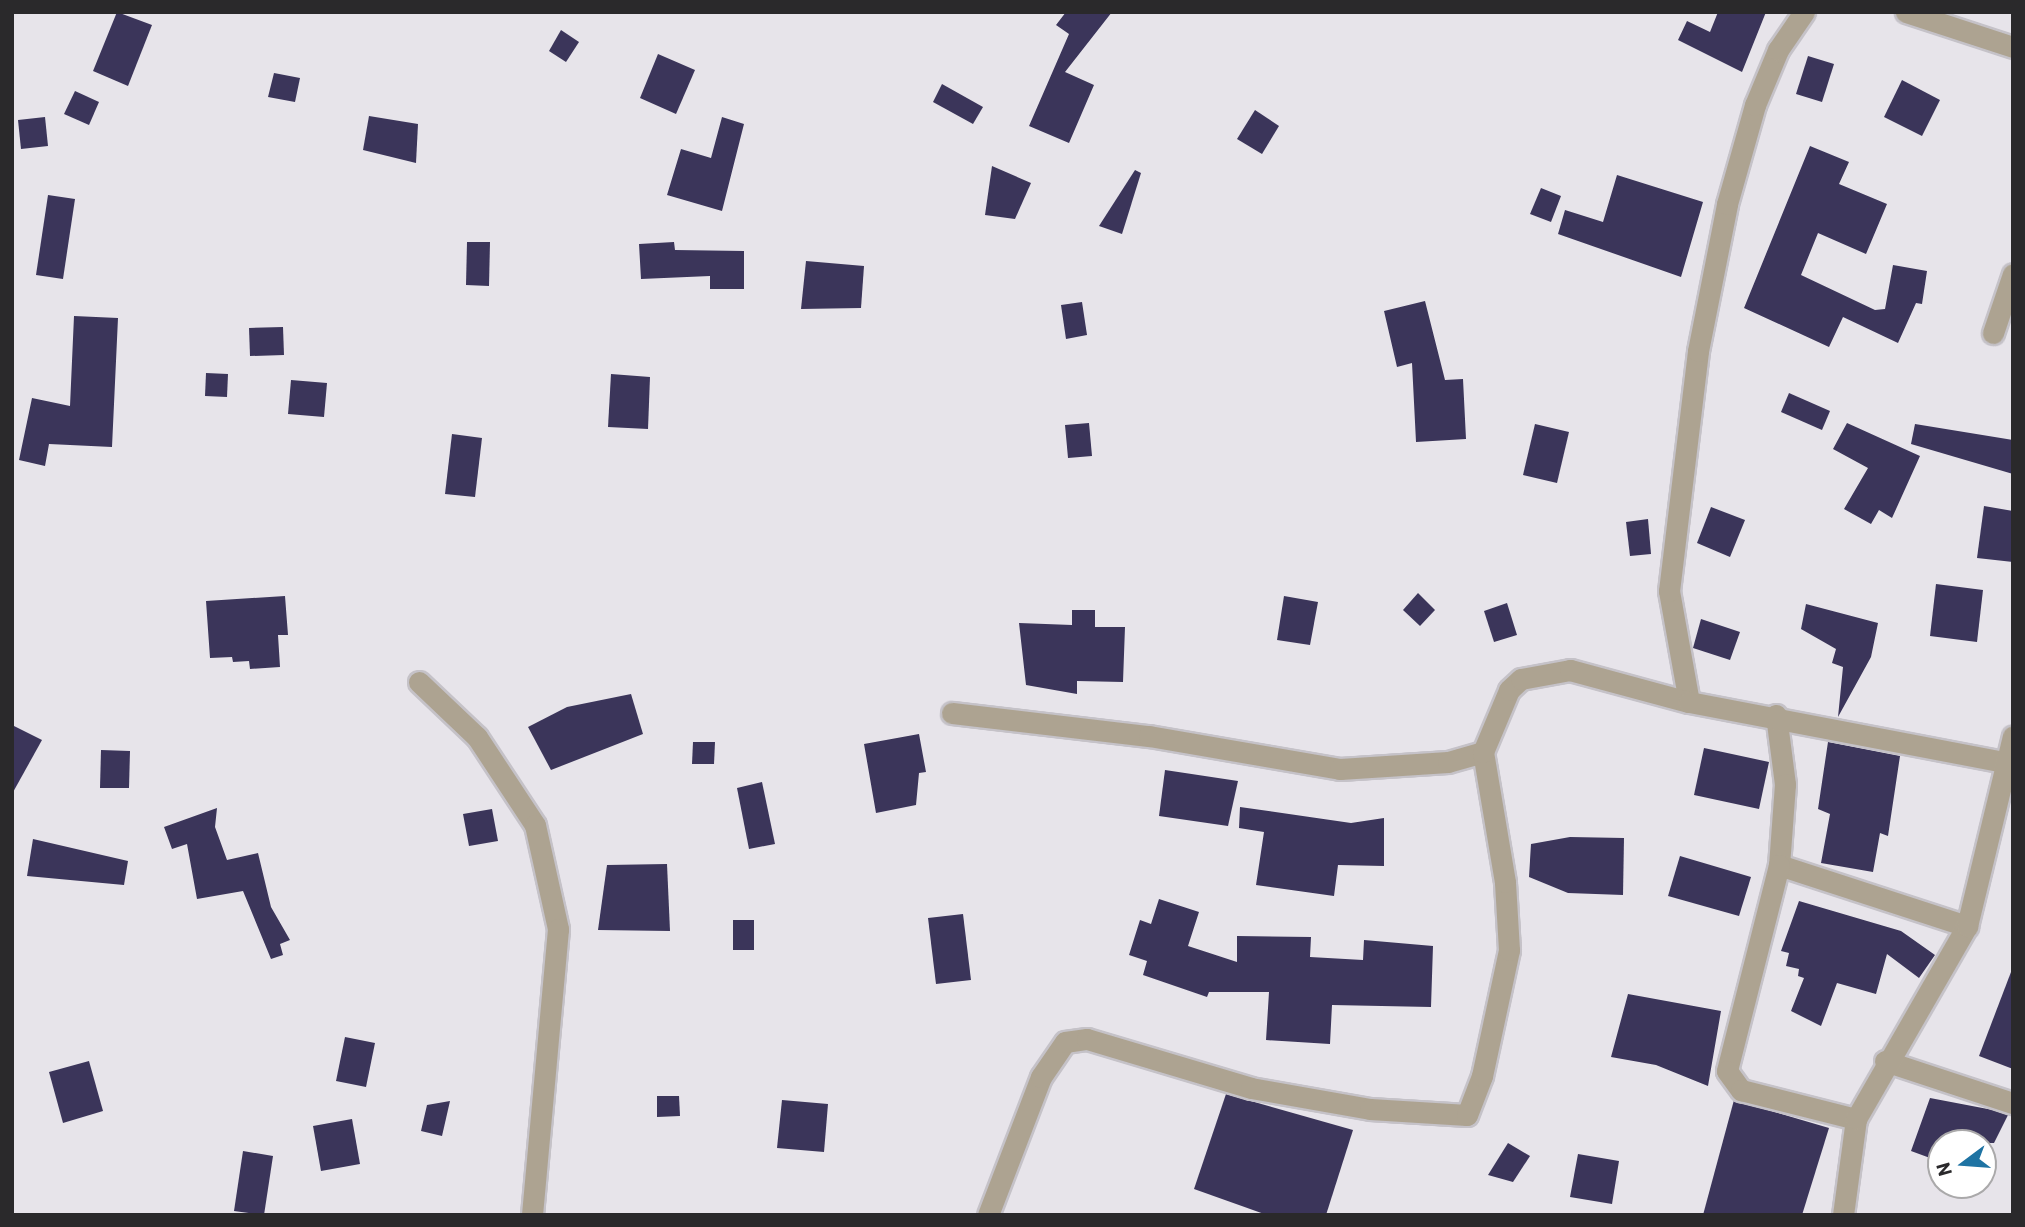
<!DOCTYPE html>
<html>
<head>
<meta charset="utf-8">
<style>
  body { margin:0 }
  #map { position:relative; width:2025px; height:1227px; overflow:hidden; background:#e7e4ea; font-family:Barlow,sans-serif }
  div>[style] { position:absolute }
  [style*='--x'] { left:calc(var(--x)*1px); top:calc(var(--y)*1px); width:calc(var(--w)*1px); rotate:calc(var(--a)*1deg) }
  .building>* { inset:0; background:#3b355a }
  .roads { filter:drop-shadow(2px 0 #c5c2c8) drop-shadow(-2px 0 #c5c2c8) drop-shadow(0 2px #c5c2c8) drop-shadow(0 -2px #c5c2c8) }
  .minor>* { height:21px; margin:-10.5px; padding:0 10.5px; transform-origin:10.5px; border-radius:10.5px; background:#ada391 }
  span { translate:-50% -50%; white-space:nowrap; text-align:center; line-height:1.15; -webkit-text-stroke:7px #fff; paint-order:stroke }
  .frame { position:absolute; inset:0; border:14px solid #2a292b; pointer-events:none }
  .north { position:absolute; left:1927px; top:1129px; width:70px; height:70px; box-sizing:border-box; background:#fff; border:2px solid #aaa9aa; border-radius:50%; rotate:254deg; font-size:19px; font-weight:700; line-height:28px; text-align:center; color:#2a292b }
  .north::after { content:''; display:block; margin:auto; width:24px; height:32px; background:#1e73a3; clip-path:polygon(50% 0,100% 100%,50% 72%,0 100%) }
</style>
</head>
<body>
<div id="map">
  <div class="building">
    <i style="clip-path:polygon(117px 12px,152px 25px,128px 86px,93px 71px)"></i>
    <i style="clip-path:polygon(1066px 12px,1112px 12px,1065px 72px,1094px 85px,1069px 143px,1029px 126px,1069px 34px,1056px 25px)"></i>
    <i style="clip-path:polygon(1718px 12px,1766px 12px,1742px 72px,1678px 40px,1687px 21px,1710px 32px)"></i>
    <i style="clip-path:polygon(561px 30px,579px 42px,566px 62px,549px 51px)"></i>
    <i style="clip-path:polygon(658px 54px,695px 70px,676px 114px,640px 98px)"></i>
    <i style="clip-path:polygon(1808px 56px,1834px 64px,1822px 102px,1796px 94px)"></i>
    <i style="clip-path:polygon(274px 73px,300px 78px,295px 102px,268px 97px)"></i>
    <i style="clip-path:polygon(1902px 80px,1940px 100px,1922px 136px,1884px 117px)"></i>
    <i style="clip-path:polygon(942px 84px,983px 107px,973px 124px,933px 102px)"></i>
    <i style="clip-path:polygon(75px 91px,99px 102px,89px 125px,64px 114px)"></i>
    <i style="clip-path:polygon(1255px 110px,1279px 126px,1262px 154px,1237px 139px)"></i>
    <i style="clip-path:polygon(369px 116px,418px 124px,416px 163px,363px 150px)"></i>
    <i style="clip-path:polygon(45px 117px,48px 146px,21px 149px,18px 120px)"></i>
    <i style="clip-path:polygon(722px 117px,744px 124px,722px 211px,667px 195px,681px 149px,711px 158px)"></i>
    <i style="clip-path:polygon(1810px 146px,1849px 162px,1839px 184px,1887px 204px,1866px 254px,1818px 233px,1801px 275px,1875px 310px,1885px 309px,1893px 265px,1927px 271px,1922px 304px,1916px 303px,1898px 343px,1843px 317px,1829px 347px,1744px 308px)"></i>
    <i style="clip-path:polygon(992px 166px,1031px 183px,1015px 219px,985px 215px)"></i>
    <i style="clip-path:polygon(1135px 170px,1141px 173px,1122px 234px,1099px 226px)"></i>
    <i style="clip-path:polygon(1617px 175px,1703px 202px,1681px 277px,1558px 234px,1565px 210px,1603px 222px)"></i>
    <i style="clip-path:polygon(1541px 188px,1561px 196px,1551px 222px,1530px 214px)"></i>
    <i style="clip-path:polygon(48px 195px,75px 199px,63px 279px,36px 275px)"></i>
    <i style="clip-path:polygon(467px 242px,490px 242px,489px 286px,466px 285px)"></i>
    <i style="clip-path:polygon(674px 242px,675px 250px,744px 251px,744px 289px,710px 289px,710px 276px,641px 279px,639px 244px)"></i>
    <i style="clip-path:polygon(806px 261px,864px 266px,861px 308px,801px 309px)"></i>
    <i style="clip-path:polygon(1425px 301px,1445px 380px,1463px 379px,1466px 439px,1416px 442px,1412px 363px,1397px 367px,1384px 311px)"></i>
    <i style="clip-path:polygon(1082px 302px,1087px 335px,1066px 339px,1061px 305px)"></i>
    <i style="clip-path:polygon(74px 316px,118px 318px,112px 447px,49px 444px,45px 466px,19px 460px,32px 398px,70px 406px)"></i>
    <i style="clip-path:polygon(283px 327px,284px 355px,250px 356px,249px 328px)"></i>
    <i style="clip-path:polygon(206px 373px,228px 374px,227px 397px,205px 396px)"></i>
    <i style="clip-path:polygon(611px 374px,650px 377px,648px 429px,608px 427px)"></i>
    <i style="clip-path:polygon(291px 380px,327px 383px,324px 417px,288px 414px)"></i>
    <i style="clip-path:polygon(1789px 393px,1830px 411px,1822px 430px,1781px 412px)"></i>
    <i style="clip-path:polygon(1089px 423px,1092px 456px,1068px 458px,1065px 425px)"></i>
    <i style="clip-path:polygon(1847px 423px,1920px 456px,1892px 518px,1879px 510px,1871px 524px,1844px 509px,1868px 468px,1833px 449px)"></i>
    <i style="clip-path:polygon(1535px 424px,1569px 432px,1557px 483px,1523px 475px)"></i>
    <i style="clip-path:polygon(1915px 424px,2013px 440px,2013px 474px,1911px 444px)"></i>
    <i style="clip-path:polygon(452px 434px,482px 438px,475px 497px,445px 494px)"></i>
    <i style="clip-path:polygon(1984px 506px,2013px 511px,2013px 562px,1977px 558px)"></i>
    <i style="clip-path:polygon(1711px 507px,1745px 520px,1730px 557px,1697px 543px)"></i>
    <i style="clip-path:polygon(1648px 519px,1651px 554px,1630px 556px,1626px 522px)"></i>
    <i style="clip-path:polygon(1936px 584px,1983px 590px,1977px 642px,1930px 636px)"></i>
    <i style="clip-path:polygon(1418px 593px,1435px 610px,1420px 626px,1403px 610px)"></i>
    <i style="clip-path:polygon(285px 596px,288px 635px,278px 635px,280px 667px,250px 669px,249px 661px,233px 662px,232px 657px,210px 658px,206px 601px)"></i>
    <i style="clip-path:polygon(1284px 596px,1318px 602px,1310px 645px,1277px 640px)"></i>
    <i style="clip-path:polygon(1507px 603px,1517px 635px,1494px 642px,1484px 611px)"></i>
    <i style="clip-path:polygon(1806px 604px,1878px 623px,1871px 657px,1838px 717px,1843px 667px,1832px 663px,1836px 649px,1801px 629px)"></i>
    <i style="clip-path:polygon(1072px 610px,1095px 610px,1095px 627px,1125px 627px,1123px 682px,1077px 681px,1077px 694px,1026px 685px,1019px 623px,1072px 625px)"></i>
    <i style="clip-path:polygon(1701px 619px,1740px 632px,1730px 660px,1693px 648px)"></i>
    <i style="clip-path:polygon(631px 694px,643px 734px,551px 770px,528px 727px,567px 707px)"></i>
    <i style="clip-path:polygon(12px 725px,42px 740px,12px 794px)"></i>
    <i style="clip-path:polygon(919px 734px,926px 772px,919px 773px,916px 805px,876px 813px,864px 744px)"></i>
    <i style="clip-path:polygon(693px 742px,715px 742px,714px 764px,692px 764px)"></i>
    <i style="clip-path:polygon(1828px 742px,1900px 756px,1888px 836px,1880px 833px,1873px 872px,1821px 863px,1830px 814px,1818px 809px)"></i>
    <i style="clip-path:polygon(1704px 748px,1769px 762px,1759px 809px,1694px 795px)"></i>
    <i style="clip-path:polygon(101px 750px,130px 751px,129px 788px,100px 788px)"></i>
    <i style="clip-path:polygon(1165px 770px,1238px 781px,1228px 826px,1159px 816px)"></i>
    <i style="clip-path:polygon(762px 782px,775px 844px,749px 849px,737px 788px)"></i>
    <i style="clip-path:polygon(1240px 807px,1351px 823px,1384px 818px,1384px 866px,1338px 865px,1334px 896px,1256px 885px,1264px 832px,1239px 828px)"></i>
    <i style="clip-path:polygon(217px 808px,215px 827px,227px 860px,258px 853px,271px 907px,290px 940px,280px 944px,283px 955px,271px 959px,243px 891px,197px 899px,187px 844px,172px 849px,164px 827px)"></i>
    <i style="clip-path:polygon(492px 809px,498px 841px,469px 846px,463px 814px)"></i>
    <i style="clip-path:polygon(1570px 837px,1624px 838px,1623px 895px,1568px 893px,1529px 877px,1531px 844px)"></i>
    <i style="clip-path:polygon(33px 839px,128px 861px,124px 885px,27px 876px)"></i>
    <i style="clip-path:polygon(1680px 856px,1751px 877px,1739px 916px,1668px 896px)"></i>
    <i style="clip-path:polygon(667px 864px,670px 931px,598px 930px,607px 865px)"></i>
    <i style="clip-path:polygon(1159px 899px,1199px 912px,1188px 946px,1237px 962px,1237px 936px,1311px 937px,1310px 957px,1363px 960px,1364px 940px,1433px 946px,1431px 1007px,1332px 1005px,1330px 1044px,1266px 1040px,1269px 992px,1209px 992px,1207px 997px,1143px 975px,1147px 961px,1129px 955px,1140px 920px,1151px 924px)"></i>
    <i style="clip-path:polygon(1799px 901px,1901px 931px,1935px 955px,1919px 978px,1887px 954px,1876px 994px,1837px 983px,1821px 1026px,1791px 1011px,1804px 978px,1798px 976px,1799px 969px,1786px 966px,1789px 953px,1781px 951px)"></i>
    <i style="clip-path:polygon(963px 914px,971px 980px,936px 984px,928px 918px)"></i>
    <i style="clip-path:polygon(733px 920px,754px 920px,754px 950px,733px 950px)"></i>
    <i style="clip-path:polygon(2011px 972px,2013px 972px,2013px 1069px,1979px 1056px)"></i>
    <i style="clip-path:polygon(1628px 994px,1721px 1011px,1708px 1086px,1656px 1065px,1611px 1057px)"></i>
    <i style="clip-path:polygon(345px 1037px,375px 1043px,366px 1087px,336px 1081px)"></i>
    <i style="clip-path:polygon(89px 1061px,103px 1111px,63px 1123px,49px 1072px)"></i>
    <i style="clip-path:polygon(1226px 1094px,1353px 1130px,1326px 1215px,1267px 1215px,1194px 1189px)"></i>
    <i style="clip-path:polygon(657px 1096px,679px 1096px,680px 1116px,657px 1117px)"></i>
    <i style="clip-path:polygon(1930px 1098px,1993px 1110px,2008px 1115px,1994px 1143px,1941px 1143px,1941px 1162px,1911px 1151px)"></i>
    <i style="clip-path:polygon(782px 1100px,828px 1104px,824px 1152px,777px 1148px)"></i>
    <i style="clip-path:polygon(1734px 1100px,1829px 1128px,1802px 1215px,1703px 1215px)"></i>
    <i style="clip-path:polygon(450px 1101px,442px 1136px,421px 1131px,427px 1105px)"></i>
    <i style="clip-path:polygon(352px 1119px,360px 1164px,321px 1171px,313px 1126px)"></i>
    <i style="clip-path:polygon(1508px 1143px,1530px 1156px,1513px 1182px,1488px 1175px)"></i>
    <i style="clip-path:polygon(243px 1151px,273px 1156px,264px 1215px,234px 1211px)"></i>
    <i style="clip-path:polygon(1578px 1154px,1619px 1161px,1612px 1204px,1570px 1197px)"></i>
  </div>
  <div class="roads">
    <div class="minor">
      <i style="--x:1906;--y:12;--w:113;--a:18.1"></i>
      <i style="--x:1993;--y:333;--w:62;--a:-71.3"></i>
      <i style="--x:419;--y:682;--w:80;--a:43.5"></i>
      <i style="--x:477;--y:737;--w:105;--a:56.6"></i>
      <i style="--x:535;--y:825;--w:107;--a:77.5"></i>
      <i style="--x:558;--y:929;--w:287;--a:95.2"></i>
      <i style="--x:1689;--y:702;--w:113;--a:-100.2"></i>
      <i style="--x:1669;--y:591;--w:242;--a:-83.1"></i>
      <i style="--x:1698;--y:351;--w:150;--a:-78.8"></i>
      <i style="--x:1727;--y:204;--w:103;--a:-74.2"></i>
      <i style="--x:1755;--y:105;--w:60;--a:-67.3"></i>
      <i style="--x:1778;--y:50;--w:46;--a:-55.6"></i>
      <i style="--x:952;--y:713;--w:198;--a:6.7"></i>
      <i style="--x:1149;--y:736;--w:194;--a:9.8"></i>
      <i style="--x:1340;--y:769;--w:108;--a:-3.7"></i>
      <i style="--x:1448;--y:762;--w:36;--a:-16"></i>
      <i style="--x:1776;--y:715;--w:70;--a:82.6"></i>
      <i style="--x:1785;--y:784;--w:81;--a:94.2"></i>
      <i style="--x:1779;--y:865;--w:198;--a:18"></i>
      <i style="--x:1779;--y:865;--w:212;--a:104.2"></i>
      <i style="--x:1727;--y:1071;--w:24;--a:54"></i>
      <i style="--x:1741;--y:1090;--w:119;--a:14.2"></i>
      <i style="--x:1885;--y:1061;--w:135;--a:18.2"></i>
      <i style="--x:988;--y:1215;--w:148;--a:-69"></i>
      <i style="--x:1041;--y:1077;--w:42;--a:-55.6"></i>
      <i style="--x:1065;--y:1042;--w:22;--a:-8"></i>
      <i style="--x:1087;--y:1039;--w:171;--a:16.6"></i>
      <i style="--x:1251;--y:1088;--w:121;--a:10"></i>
      <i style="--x:1370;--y:1109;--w:97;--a:3.5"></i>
      <i style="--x:1467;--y:1115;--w:42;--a:-69"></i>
      <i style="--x:1482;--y:1076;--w:129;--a:-77.9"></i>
      <i style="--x:1509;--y:950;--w:68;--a:-93.4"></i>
      <i style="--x:1505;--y:882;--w:132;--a:-99.6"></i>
      <i style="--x:1483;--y:752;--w:67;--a:-67.2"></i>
      <i style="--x:1509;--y:690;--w:16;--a:-43"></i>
      <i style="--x:1521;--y:679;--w:50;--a:-10.4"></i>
      <i style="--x:1570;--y:670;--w:123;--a:15.1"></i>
      <i style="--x:1689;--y:702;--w:330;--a:10.8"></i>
      <i style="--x:1843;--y:1215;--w:97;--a:-82.3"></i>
      <i style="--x:1856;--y:1119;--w:223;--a:-60.1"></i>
      <i style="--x:1967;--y:926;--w:195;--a:-76.4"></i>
    </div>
  </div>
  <div class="frame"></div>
  <div class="north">N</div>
</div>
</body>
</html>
